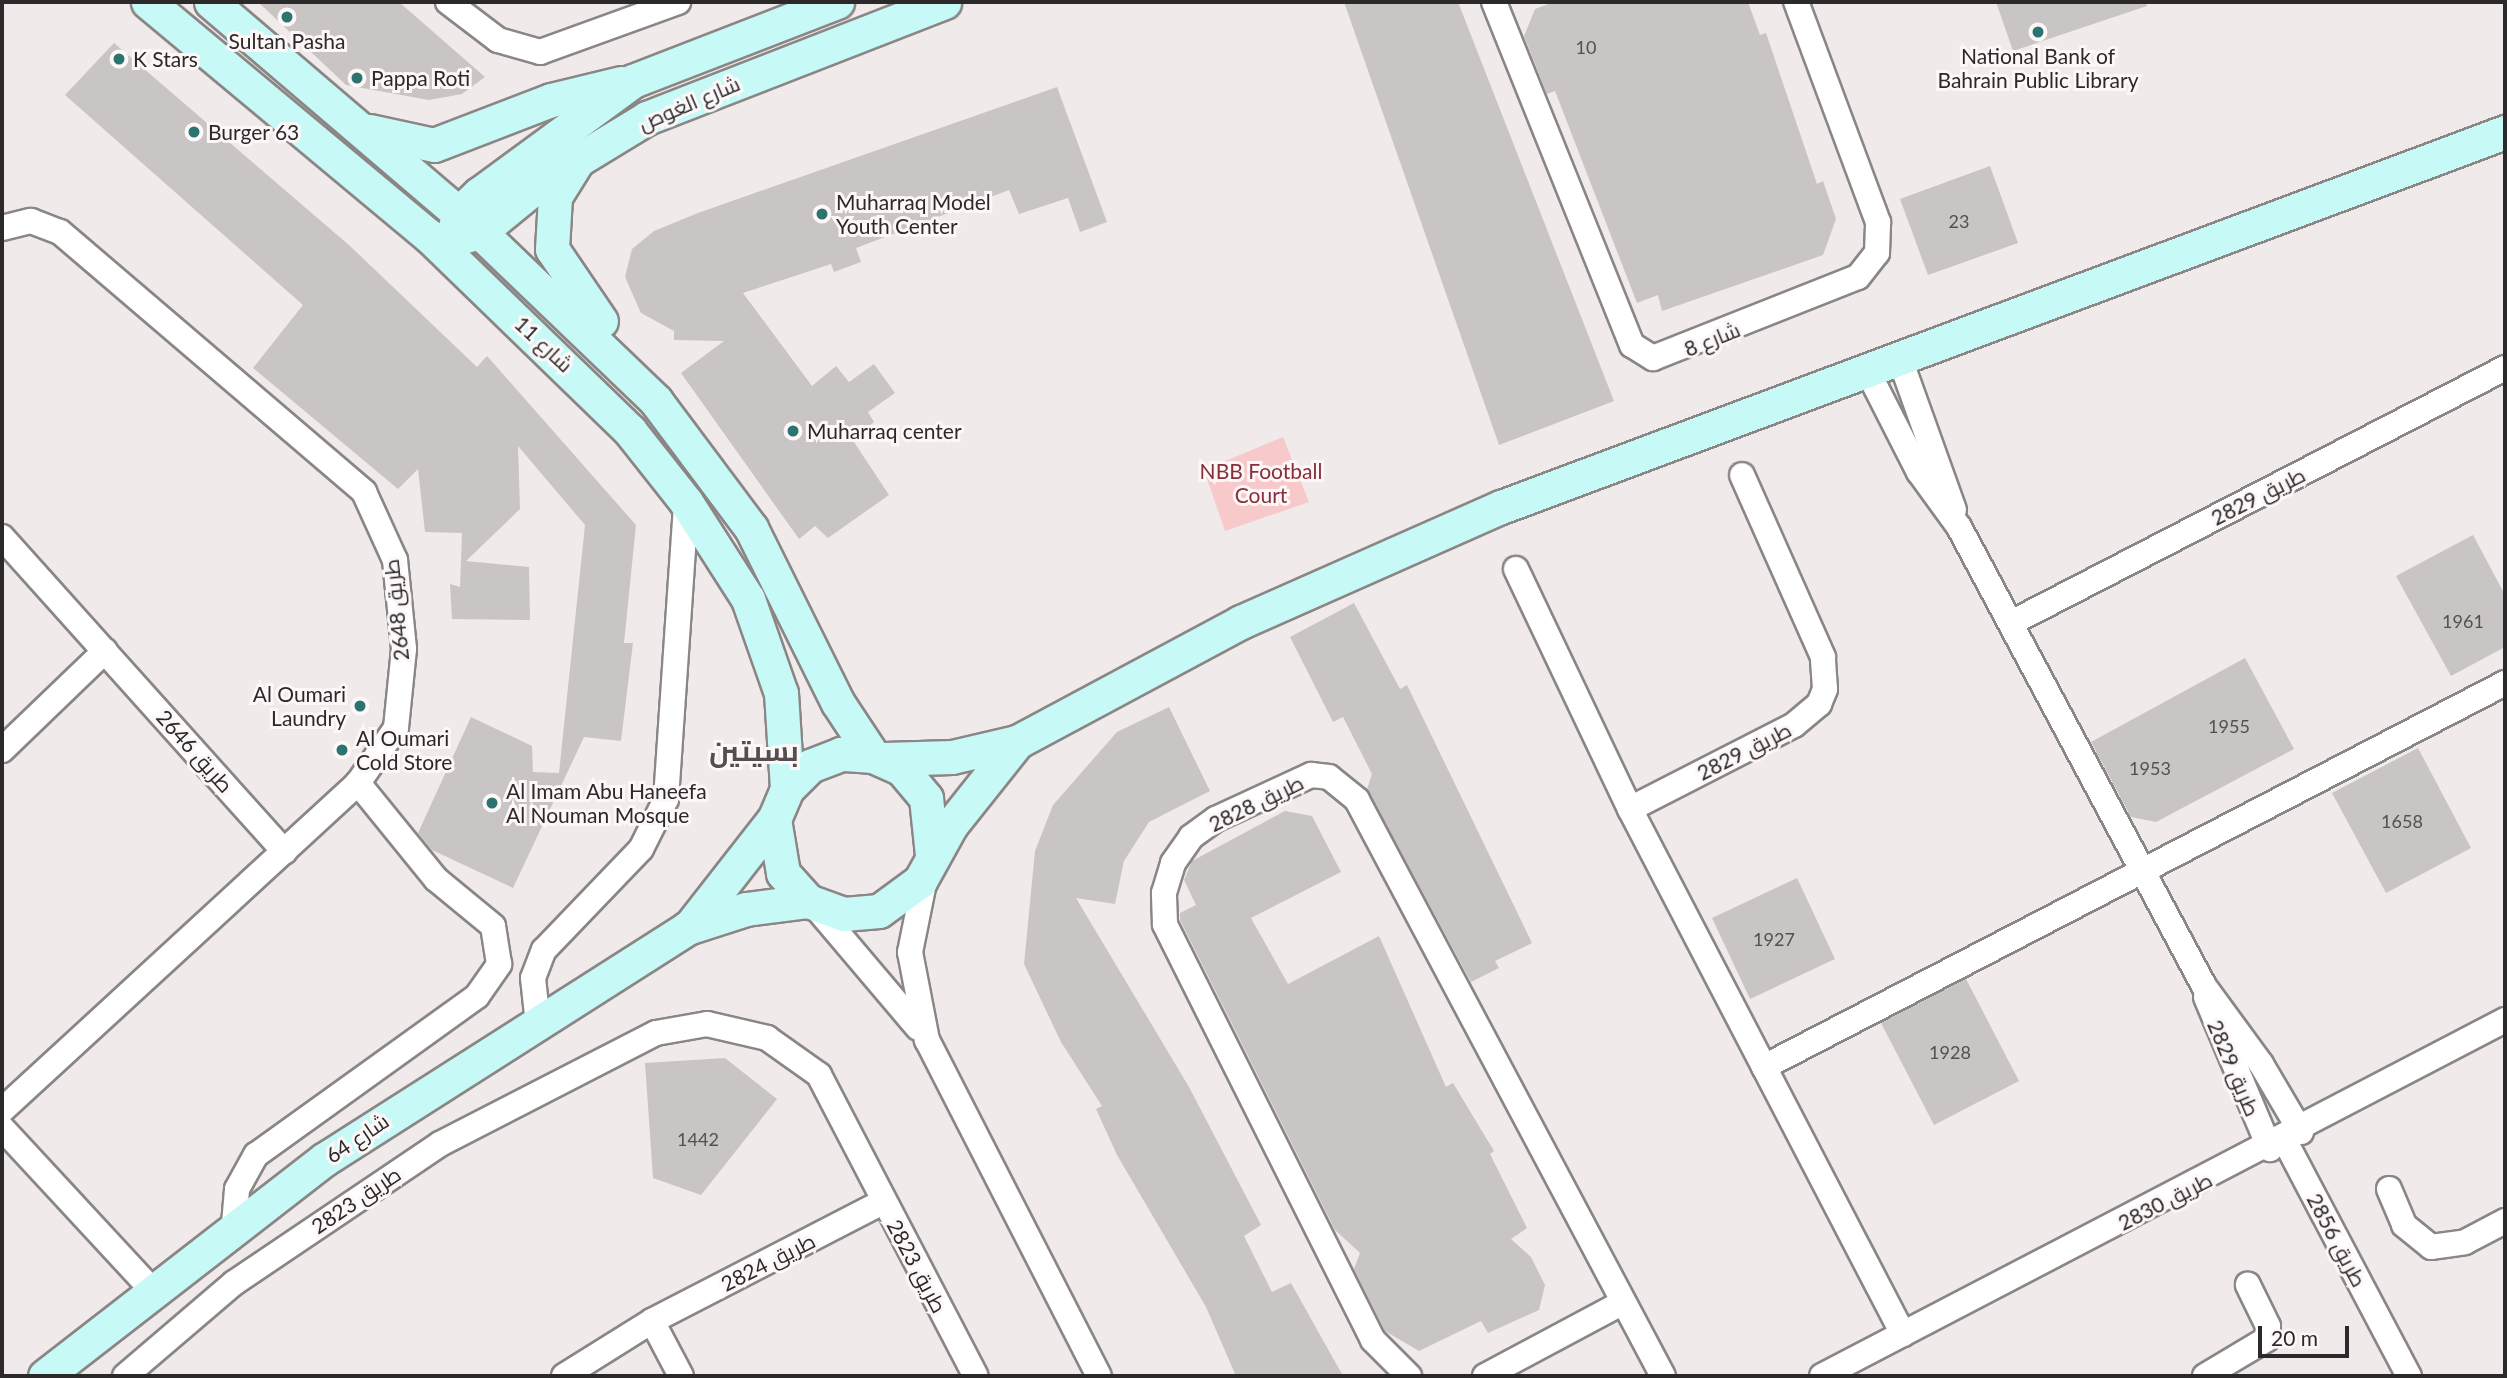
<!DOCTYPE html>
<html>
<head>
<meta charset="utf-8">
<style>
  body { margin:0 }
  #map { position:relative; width:2507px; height:1378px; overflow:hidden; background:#f0eaea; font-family:Lato,Cairo,sans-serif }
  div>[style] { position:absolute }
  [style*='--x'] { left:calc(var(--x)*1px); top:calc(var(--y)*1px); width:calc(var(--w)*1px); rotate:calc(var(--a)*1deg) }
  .green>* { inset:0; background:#f8c9ca }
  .building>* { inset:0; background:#cac5c5 }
  .roads { filter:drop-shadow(2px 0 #8b8686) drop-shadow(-2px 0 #8b8686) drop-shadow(0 2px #8b8686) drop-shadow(0 -2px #8b8686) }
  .street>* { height:24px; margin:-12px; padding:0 12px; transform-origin:12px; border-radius:12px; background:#fff }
  .secondary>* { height:33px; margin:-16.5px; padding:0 16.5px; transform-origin:16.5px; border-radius:16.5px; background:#c7faf7 }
  .dots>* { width:19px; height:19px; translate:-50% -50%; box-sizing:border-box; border:4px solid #fdf7f8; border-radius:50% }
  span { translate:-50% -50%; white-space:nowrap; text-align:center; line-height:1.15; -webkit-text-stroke:6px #fdf7f8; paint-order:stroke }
  .number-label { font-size:18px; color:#535050 }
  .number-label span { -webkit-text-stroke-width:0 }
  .poi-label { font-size:21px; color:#2b2929 }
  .left { translate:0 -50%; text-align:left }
  .right { translate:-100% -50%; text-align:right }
  .street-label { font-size:21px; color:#2b2929 }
  .park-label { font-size:21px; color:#862f3b }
  .district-label { font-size:28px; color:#534f4f; font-weight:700 }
  .frame { position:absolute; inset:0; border:4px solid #2b2929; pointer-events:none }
  .scale { position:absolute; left:2258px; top:1326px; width:91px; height:32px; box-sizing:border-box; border:4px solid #2b2929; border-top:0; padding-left:9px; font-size:21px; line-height:24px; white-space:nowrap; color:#2b2929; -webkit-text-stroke:5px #fdf7f8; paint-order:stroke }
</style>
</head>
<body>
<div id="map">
  <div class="green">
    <i style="clip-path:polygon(1283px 437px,1309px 502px,1225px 531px,1204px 470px)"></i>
  </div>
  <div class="building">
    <i style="clip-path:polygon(258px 2px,399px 2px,485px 77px,462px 94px,429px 100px,346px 85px)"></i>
    <i style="clip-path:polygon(1344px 2px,1458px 2px,1614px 401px,1499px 445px)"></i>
    <i style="clip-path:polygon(1554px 2px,1748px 2px,1760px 35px,1766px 33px,1817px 184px,1823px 181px,1836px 219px,1823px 255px,1662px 311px,1658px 295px,1637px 303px,1555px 91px,1547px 94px,1524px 36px,1535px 9px)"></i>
    <i style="clip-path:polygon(1996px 2px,2146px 2px,2147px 6px,2013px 51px)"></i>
    <i style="clip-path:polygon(114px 43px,350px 246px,477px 367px,487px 356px,636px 525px,624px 643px,633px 643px,621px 741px,584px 737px,513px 888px,432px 850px,418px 833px,471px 717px,532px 746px,533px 772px,559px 773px,585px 525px,518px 446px,520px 509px,466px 561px,529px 567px,530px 620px,452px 619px,450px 584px,460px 587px,462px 533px,425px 532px,418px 469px,398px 489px,253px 368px,303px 305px,65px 95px)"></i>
    <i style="clip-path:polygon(1057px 87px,1107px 222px,1080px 232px,1068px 198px,1019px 214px,1009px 190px,856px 248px,861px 262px,834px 272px,831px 264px,743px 293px,812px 386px,836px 366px,849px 382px,874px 364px,895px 393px,868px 412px,874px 422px,852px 439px,889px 495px,828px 538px,815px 526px,799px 539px,681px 373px,724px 341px,674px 340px,674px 331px,641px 313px,625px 277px,632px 249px,654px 231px,698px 213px)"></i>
    <i style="clip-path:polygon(1990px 166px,2018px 243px,1928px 275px,1900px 199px)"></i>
    <i style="clip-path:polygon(2473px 535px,2505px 595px,2505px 647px,2451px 676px,2396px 576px)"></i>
    <i style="clip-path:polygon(1354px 603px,1400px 689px,1407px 685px,1532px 943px,1495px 961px,1499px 968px,1471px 982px,1367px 789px,1372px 774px,1343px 717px,1333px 722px,1290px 637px)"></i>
    <i style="clip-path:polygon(2245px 658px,2294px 749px,2156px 822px,2131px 817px,2091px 742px)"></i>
    <i style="clip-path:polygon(1169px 707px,1210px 791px,1149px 822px,1124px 861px,1115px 904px,1076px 898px,1189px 1087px,1261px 1225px,1244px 1236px,1272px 1292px,1291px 1283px,1343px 1376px,1236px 1376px,1206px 1307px,1117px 1155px,1096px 1109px,1102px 1106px,1061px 1042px,1024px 964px,1035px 851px,1053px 805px,1117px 732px)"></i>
    <i style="clip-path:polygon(2418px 748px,2471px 848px,2386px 893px,2332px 793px)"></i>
    <i style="clip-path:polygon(1285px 811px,1312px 816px,1341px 872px,1251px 918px,1288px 984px,1379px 936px,1446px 1087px,1453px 1083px,1494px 1151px,1490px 1154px,1527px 1228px,1511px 1239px,1531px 1257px,1545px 1285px,1539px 1310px,1488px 1333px,1481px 1321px,1419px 1351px,1385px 1331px,1354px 1269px,1360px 1253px,1335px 1230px,1180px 920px,1180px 913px,1196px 905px,1184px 880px,1192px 861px)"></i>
    <i style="clip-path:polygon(1797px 878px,1835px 959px,1750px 999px,1712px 918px)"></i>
    <i style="clip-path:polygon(1966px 979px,2019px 1081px,1934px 1125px,1881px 1023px)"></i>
    <i style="clip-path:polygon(725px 1058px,777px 1099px,701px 1195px,653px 1178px,645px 1063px)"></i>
  </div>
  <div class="roads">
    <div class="street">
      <i style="--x:448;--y:2;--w:63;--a:37.2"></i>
      <i style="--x:498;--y:40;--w:44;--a:15.9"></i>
      <i style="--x:540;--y:52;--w:147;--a:-19.9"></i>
      <i style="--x:1494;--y:2;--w:370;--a:68.1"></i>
      <i style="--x:1632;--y:345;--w:25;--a:32"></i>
      <i style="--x:1653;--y:358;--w:220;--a:-21.6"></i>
      <i style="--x:1858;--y:277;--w:31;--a:-52"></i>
      <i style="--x:1877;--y:253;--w:31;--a:-88"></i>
      <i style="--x:1878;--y:222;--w:235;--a:-110.4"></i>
      <i style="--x:2;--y:228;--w:30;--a:-14"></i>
      <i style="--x:31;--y:221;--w:31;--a:21"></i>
      <i style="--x:60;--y:232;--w:400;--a:40.5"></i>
      <i style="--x:364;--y:492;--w:75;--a:65.5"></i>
      <i style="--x:395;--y:560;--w:89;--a:84.2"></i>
      <i style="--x:404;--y:649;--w:79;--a:95.8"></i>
      <i style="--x:396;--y:728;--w:67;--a:124.6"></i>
      <i style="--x:358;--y:783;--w:483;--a:137.4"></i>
      <i style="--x:1901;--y:362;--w:157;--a:70.3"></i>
      <i style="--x:1869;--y:374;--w:110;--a:63"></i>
      <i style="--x:1919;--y:472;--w:68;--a:54"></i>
      <i style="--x:1959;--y:527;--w:520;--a:61.91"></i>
      <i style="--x:2204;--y:986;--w:97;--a:53.8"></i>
      <i style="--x:2261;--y:1064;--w:79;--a:59.5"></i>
      <i style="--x:2;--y:537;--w:423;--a:48.1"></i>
      <i style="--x:1516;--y:569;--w:266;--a:64.6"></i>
      <i style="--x:1630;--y:809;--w:592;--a:62.53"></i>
      <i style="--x:2011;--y:623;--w:556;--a:-27.3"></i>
      <i style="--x:2;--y:750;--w:143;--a:-43.9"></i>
      <i style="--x:1630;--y:809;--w:184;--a:-27.1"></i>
      <i style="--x:1794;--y:725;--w:33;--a:-40"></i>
      <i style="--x:1819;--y:704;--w:16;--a:-68"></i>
      <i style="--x:1825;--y:689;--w:32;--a:-94"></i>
      <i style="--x:1823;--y:657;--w:199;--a:-114"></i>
      <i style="--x:926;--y:873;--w:81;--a:101.4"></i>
      <i style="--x:910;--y:952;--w:90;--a:79.1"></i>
      <i style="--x:927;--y:1040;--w:377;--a:62.9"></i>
      <i style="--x:813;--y:904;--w:162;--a:49.7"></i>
      <i style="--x:2206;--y:997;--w:165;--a:67.2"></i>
      <i style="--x:538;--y:1024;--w:46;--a:-96.2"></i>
      <i style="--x:533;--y:978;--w:30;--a:-69"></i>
      <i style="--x:544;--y:950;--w:140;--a:-46.2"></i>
      <i style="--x:641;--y:849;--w:56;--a:-63.4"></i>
      <i style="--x:666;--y:799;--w:298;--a:-86.1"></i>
      <i style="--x:1764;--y:1067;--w:835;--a:-27.39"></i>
      <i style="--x:2;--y:1128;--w:221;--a:47.2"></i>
      <i style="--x:2285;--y:1141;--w:266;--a:62.2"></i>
      <i style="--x:2389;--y:1189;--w:39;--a:67"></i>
      <i style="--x:2404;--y:1225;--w:35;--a:39"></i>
      <i style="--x:2431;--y:1247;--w:34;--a:-8"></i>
      <i style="--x:2465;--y:1242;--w:45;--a:-27.7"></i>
      <i style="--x:234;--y:1224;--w:35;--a:-85"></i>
      <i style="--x:237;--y:1189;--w:39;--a:-61"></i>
      <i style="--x:256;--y:1155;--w:272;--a:-35.7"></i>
      <i style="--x:477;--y:996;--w:39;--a:-55"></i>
      <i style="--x:499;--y:964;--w:38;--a:-99"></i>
      <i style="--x:493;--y:926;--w:74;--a:-140.5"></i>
      <i style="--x:436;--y:879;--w:124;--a:-129.1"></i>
      <i style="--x:652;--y:1321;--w:62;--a:62.2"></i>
      <i style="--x:125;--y:1376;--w:143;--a:-40.5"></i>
      <i style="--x:234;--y:1283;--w:249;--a:-34"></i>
      <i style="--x:440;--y:1144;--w:243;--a:-27.2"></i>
      <i style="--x:656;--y:1033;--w:52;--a:-10"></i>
      <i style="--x:707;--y:1024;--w:62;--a:13.1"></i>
      <i style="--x:767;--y:1038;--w:64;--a:35.4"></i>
      <i style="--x:819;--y:1075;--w:339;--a:62.5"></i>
      <i style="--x:564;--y:1376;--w:104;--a:-32"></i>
      <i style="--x:652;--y:1321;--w:260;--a:-27.3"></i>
      <i style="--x:1409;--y:1376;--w:51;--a:-135"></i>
      <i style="--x:1373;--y:1340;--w:465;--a:-116.6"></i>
      <i style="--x:1165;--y:924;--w:31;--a:-92"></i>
      <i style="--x:1164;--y:893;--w:31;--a:-73"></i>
      <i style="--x:1173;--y:863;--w:32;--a:-55"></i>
      <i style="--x:1191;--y:837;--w:31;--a:-36"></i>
      <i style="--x:1216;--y:819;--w:105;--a:-24.9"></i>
      <i style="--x:1311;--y:775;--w:18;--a:6"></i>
      <i style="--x:1329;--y:777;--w:36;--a:39"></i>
      <i style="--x:1357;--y:800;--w:652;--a:62.02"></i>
      <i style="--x:1485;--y:1376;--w:155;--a:-28.1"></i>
      <i style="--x:1822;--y:1376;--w:770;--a:-27.53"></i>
      <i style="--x:2205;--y:1376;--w:72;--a:-30.8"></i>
      <i style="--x:2267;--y:1339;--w:13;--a:-86"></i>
      <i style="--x:2268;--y:1326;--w:46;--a:-116"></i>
    </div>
    <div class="secondary">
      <i style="--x:148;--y:2;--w:366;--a:39.8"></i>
      <i style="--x:429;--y:236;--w:280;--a:44.1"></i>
      <i style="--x:630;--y:431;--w:90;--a:51.7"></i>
      <i style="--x:686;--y:502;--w:115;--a:57.4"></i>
      <i style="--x:748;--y:599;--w:100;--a:70.7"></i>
      <i style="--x:781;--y:693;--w:96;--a:86.4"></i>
      <i style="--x:211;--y:2;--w:354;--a:40.5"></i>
      <i style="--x:480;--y:232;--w:244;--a:43.8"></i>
      <i style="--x:656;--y:401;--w:159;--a:53.2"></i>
      <i style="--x:751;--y:528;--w:195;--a:63.6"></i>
      <i style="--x:838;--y:703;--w:64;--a:56.6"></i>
      <i style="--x:369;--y:131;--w:66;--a:12.2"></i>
      <i style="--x:434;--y:145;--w:125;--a:-21"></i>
      <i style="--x:551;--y:100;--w:72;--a:-13.7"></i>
      <i style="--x:576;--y:163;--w:40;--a:122"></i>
      <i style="--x:555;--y:197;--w:52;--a:93.3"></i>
      <i style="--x:552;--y:249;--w:87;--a:55.8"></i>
      <i style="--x:453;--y:234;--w:22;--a:-74"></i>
      <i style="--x:459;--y:213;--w:28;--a:-44"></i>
      <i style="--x:479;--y:194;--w:191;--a:-36.3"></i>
      <i style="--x:633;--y:81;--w:219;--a:-21.2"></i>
      <i style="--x:459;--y:238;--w:22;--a:-16"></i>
      <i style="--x:480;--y:232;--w:77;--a:-39.2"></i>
      <i style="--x:540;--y:183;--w:125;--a:-31.3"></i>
      <i style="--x:647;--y:118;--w:319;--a:-21.3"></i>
      <i style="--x:884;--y:759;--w:68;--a:-1.7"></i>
      <i style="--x:952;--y:757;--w:67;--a:-13"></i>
      <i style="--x:1017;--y:742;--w:254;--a:-28.2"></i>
      <i style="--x:1241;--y:622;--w:284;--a:-23.9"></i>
      <i style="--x:1501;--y:507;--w:1072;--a:-20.48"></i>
      <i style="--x:932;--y:855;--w:57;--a:-96"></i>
      <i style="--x:926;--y:798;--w:38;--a:-130"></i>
      <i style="--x:902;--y:769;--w:32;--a:-156"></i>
      <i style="--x:873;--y:756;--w:32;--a:-176"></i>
      <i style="--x:841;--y:754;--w:33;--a:159"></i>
      <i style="--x:810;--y:766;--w:33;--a:135"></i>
      <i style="--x:787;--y:789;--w:33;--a:113"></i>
      <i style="--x:774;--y:819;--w:55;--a:80.5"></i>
      <i style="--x:783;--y:873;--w:38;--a:48"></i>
      <i style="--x:808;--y:901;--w:38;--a:20"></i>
      <i style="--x:844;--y:914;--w:35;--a:-5"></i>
      <i style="--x:879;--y:911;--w:51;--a:-36.2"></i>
      <i style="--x:920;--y:881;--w:64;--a:-61"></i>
      <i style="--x:951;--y:825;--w:106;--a:-51.5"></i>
      <i style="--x:692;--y:924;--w:133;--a:-52"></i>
      <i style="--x:45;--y:1376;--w:354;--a:-37.8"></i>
      <i style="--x:325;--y:1159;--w:429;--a:-32.5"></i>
      <i style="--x:687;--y:928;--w:62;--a:-17.9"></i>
      <i style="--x:746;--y:909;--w:63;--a:-7.4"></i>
    </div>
  </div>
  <div class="dots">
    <i style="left:287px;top:17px;background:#2b7470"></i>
    <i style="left:2038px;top:32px;background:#2b7470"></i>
    <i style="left:119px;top:59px;background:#2b7470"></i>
    <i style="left:357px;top:78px;background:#2b7470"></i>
    <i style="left:194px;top:132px;background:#2b7470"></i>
    <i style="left:822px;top:214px;background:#2b7470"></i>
    <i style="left:793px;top:431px;background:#2b7470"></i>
    <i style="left:360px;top:706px;background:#2b7470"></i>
    <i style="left:342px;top:750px;background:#2b7470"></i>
    <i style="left:492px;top:803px;background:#2b7470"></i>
  </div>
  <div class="number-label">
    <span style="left:1586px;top:47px">10</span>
    <span style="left:1959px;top:221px">23</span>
    <span style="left:2463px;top:621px">1961</span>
    <span style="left:2229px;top:726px">1955</span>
    <span style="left:2150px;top:768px">1953</span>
    <span style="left:2402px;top:821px">1658</span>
    <span style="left:1774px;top:939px">1927</span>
    <span style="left:1950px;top:1052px">1928</span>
    <span style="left:698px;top:1139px">1442</span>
  </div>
  <div class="poi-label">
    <span style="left:287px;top:41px">Sultan Pasha</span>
    <span style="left:2038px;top:68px">National Bank of<br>Bahrain Public Library</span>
    <span class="left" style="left:133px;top:59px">K Stars</span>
    <span class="left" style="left:371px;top:78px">Pappa Roti</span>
    <span class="left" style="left:208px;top:132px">Burger 63</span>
    <span class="left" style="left:836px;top:214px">Muharraq Model<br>Youth Center</span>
    <span class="left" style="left:807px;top:431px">Muharraq center</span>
    <span class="right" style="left:346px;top:706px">Al Oumari<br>Laundry</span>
    <span class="left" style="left:356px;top:750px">Al Oumari<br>Cold Store</span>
    <span class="left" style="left:506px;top:803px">Al Imam Abu Haneefa<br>Al Nouman Mosque</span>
  </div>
  <div class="street-label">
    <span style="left:689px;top:103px;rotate:-23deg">شارع الغوص</span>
    <span style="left:1712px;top:339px;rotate:-22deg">شارع 8</span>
    <span style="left:544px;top:344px;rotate:43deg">شارع 11</span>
    <span style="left:2258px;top:496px;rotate:-27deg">طريق 2829</span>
    <span style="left:396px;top:610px;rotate:-96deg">طريق 2648</span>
    <span style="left:195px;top:751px;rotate:48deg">طريق 2646</span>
    <span style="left:1744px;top:751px;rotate:-27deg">طريق 2829</span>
    <span style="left:1256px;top:803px;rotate:-26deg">طريق 2828</span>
    <span style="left:2234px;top:1068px;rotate:67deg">طريق 2829</span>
    <span style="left:357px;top:1138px;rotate:-34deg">شارع 64</span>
    <span style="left:356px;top:1200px;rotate:-34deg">طريق 2823</span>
    <span style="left:2165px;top:1201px;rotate:-27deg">طريق 2830</span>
    <span style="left:2337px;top:1240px;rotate:62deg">طريق 2856</span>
    <span style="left:768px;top:1262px;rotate:-27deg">طريق 2824</span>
    <span style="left:917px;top:1266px;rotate:62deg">طريق 2823</span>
  </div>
  <div class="park-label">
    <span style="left:1261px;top:483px">NBB Football<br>Court</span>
  </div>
  <div class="district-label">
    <span style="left:754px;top:750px">بسيتين</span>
  </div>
  <div class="frame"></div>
  <div class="scale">20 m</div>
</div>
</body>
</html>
